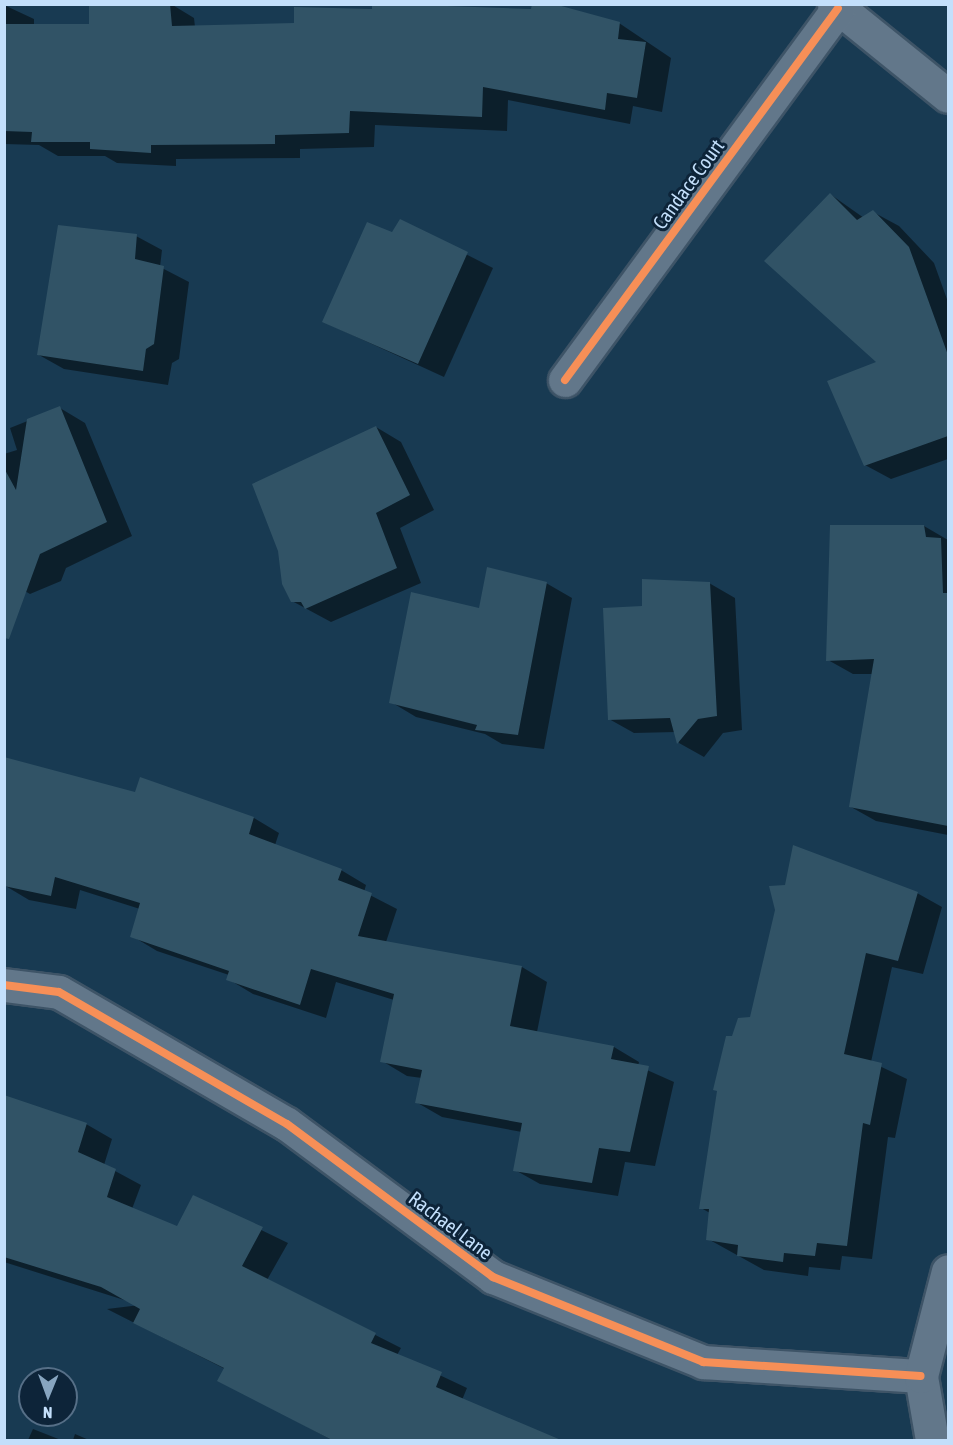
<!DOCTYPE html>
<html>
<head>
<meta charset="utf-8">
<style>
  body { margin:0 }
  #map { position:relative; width:953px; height:1445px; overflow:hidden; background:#183a52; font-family:"Asap Condensed",sans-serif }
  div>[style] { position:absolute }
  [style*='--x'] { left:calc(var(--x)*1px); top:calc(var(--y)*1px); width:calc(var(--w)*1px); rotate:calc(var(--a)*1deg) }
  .shadow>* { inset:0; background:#0007 }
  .building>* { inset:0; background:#315366 }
  .roads { filter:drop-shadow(2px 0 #3e5467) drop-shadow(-2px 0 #3e5467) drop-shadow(0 2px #3e5467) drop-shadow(0 -2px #3e5467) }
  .street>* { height:33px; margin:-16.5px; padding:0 16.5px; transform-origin:16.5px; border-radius:16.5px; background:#62778a }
  .cycleway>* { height:8px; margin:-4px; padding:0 4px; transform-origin:4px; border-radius:4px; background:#f78f57 }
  span { translate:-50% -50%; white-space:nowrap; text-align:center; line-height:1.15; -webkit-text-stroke:6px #0d2439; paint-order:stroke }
  .street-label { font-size:20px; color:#c3dffb }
  .frame { position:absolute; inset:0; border:6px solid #c3dffb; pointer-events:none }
  .north { position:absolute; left:18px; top:1367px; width:60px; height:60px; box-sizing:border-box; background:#0d2439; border:2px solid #566f87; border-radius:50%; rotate:181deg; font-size:16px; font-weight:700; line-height:24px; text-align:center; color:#c3dffb }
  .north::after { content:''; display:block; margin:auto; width:21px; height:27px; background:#87a5c0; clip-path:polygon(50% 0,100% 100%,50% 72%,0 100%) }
</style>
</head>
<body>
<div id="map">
  <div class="shadow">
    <i style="clip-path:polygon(90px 4px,171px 4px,194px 18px,195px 27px,619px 23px,671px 58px,662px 112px,633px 106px,630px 124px,508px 100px,507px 131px,375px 125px,374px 147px,300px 149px,300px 158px,176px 159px,176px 166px,117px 163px,105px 156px,58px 156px,39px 145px,4px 144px,4px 5px,34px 19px,34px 26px,91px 26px)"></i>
    <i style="clip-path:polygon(830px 194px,864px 218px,873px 212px,899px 226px,934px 263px,948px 302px,948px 459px,891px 479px,865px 465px,878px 362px)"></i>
    <i style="clip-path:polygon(401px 221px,493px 268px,444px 377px,324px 322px)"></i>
    <i style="clip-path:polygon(136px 236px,162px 250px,160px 267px,189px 282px,179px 359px,172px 363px,168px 385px,64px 369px,39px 355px)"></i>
    <i style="clip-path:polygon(60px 408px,85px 423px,132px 536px,66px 568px,61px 581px,30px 594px,4px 579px,4px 454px,17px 450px,10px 428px)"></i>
    <i style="clip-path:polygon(376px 427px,401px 442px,434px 510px,400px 528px,421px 583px,331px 622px,292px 601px,279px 550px)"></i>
    <i style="clip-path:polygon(924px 526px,948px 540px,948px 835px,876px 821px,851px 807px,873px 674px,853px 674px,828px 660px)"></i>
    <i style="clip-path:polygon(546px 583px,572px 598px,544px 749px,502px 744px,485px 734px,416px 717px,391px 702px,480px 610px)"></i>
    <i style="clip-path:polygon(709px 583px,735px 598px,742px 730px,723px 733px,704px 757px,679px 743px,676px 732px,634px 733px,609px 719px,643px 608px)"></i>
    <i style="clip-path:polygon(141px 779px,254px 818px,279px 833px,275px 845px,341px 870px,366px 885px,364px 892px,397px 909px,386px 942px,522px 967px,547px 982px,537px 1032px,614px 1047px,639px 1062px,638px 1066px,674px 1082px,655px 1166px,625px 1162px,618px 1196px,540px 1184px,515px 1170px,522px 1132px,442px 1117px,416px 1102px,422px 1078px,407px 1076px,382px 1061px,394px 1000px,336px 982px,326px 1018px,253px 994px,228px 979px,229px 975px,157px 951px,132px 936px,140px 909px,80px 890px,76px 909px,29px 900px,4px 885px,136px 794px)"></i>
    <i style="clip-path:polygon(917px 893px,942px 907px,923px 974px,892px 967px,871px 1062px,907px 1079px,895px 1138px,888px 1137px,872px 1259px,842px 1256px,840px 1270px,809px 1267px,808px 1276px,764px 1270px,708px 1239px,710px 1213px,701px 1208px,733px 1038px,751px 1018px)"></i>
    <i style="clip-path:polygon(4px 1097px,86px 1124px,112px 1139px,104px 1165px,141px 1185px,132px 1209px,177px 1228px,193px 1197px,288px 1243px,267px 1280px,401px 1348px,397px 1355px,467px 1388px,462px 1400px,521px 1429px,516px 1440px,332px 1440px,219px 1380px,225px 1369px,107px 1309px,140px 1305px,4px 1262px)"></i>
    <i style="clip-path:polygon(33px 1429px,61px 1440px,28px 1440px)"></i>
    <i style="clip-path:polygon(75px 1434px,89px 1440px,73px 1440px)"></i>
  </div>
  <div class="building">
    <i style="clip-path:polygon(89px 4px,170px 4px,172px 26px,294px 23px,294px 7px,372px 9px,372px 4px,392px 4px,531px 9px,532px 4px,554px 4px,620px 22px,618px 39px,646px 42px,637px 98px,607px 93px,605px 110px,483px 87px,482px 117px,350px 111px,349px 133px,275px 135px,275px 144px,151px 145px,151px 153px,90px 149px,90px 142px,31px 142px,32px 132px,4px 131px,4px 24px,89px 24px)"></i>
    <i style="clip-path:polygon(830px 193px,857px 220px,873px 210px,909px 247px,948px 355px,948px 436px,864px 466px,827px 381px,876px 362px,764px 261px)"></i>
    <i style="clip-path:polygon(400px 219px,468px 252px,418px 364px,322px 322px,367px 222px,392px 232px)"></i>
    <i style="clip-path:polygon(58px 225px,137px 234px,135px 259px,164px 266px,154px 344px,146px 349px,143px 371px,37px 355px)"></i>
    <i style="clip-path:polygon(60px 406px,107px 522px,40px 554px,9px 639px,4px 638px,4px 468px,16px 490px,27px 419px)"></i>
    <i style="clip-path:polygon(376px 426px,410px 495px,376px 513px,397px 568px,305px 609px,301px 602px,291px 602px,282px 584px,278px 551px,252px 484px)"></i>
    <i style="clip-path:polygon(830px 525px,924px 525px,926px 537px,941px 538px,943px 593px,948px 593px,948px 826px,849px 807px,874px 659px,826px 661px)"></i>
    <i style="clip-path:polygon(487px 567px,547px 582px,518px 735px,475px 730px,477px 725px,389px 703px,411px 592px,479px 608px)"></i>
    <i style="clip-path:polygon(642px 579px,710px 582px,717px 716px,698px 719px,677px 744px,670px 718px,608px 720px,603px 608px,642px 606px)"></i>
    <i style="clip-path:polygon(4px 757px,135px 792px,140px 777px,254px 817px,249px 834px,342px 869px,338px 880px,372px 893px,358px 936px,522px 966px,510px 1026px,614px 1046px,611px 1059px,649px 1066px,630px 1152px,599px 1148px,592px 1183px,513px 1171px,522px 1123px,415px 1103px,422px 1070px,380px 1062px,394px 994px,311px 969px,300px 1005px,226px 980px,229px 971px,130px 937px,140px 903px,55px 877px,51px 896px,4px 886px)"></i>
    <i style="clip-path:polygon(793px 845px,918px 892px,898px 961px,866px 953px,844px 1054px,882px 1063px,870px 1125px,863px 1123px,847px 1246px,817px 1243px,815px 1256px,784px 1253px,783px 1262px,737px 1256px,738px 1245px,706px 1240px,709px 1209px,699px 1209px,717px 1091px,713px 1090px,726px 1036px,732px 1036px,738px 1018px,750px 1017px,775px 910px,769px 886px,785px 885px)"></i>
    <i style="clip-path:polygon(4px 1095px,87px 1123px,78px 1152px,116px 1169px,107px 1197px,177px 1226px,193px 1195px,263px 1227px,242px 1266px,376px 1333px,371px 1343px,442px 1372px,436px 1387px,561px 1440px,332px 1440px,217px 1381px,224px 1368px,133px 1323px,140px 1309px,101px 1287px,4px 1257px)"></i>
  </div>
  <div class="roads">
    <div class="street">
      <i style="--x:834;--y:4;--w:146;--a:38.9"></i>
      <i style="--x:565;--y:380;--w:461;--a:-53.7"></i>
      <i style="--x:4;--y:985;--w:55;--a:7.3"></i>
      <i style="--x:59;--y:992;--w:263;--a:30.1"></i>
      <i style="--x:287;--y:1124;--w:257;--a:36.6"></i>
      <i style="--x:493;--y:1277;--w:227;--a:22"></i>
      <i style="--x:703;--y:1362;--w:218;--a:3.7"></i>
      <i style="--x:932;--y:1440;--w:65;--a:-99.8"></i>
      <i style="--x:921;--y:1376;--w:108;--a:-75.6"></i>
    </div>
  </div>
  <div class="cycleway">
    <i style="--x:565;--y:380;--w:461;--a:-53.7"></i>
    <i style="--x:4;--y:985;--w:55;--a:7.3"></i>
    <i style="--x:59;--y:992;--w:263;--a:30.1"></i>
    <i style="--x:287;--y:1124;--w:257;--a:36.6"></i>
    <i style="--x:493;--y:1277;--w:227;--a:22"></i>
    <i style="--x:703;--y:1362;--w:218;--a:3.7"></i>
  </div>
  <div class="street-label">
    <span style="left:688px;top:184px;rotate:-54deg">Candace Court</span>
    <span style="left:451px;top:1225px;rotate:37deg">Rachael Lane</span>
  </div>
  <div class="frame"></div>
  <div class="north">N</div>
</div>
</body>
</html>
